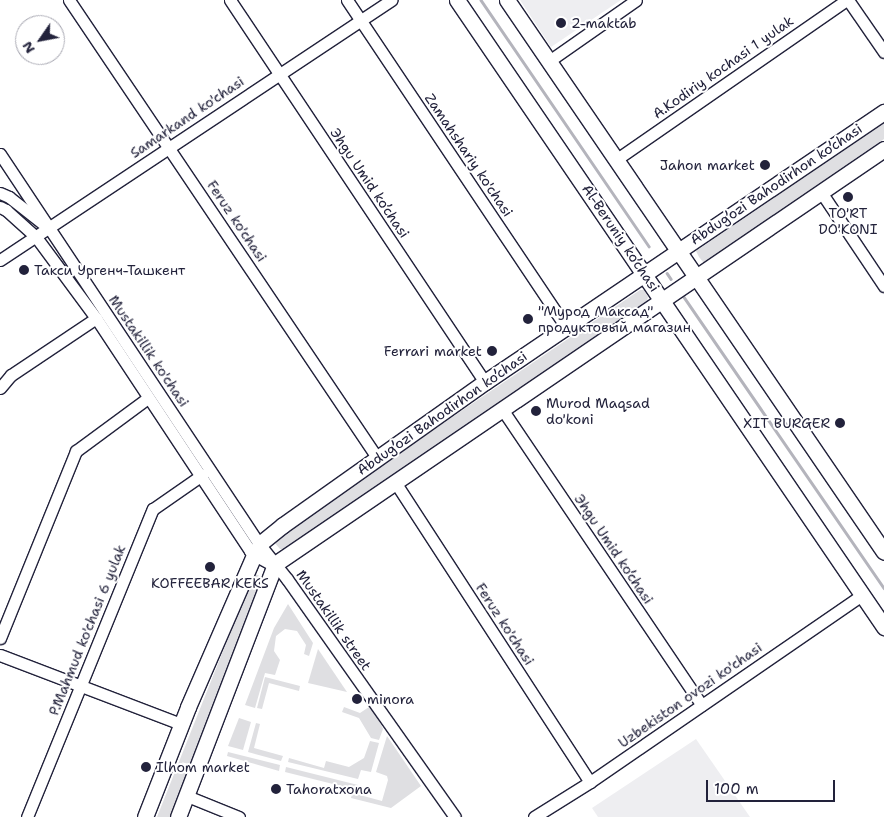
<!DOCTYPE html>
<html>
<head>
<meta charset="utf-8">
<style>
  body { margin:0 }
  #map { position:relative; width:884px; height:817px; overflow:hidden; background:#fff; font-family:"Shantell Sans",sans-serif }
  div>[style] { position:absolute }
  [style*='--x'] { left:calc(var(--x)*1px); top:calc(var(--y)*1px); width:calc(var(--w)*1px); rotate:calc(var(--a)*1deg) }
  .built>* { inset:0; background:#eeeef1 }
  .green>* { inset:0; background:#dfdfe2 }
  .stream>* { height:2.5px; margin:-1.25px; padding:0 1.25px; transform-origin:1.25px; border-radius:1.25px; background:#b4b4bc }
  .roads { filter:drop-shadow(1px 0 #22223b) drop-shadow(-1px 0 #22223b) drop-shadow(0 1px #22223b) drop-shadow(0 -1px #22223b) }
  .minor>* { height:11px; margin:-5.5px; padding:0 5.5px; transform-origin:5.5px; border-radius:5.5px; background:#fff }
  .major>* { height:15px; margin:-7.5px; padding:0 7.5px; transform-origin:7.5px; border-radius:7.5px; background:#fff }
  .dots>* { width:14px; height:14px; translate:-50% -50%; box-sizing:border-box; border:2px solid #fff; border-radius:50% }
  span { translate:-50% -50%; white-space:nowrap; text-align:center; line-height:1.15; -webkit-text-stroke:4px #fff; paint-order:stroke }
  .poi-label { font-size:14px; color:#22223b }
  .left { translate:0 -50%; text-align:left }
  .right { translate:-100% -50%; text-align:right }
  .street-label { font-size:14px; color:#22223b }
  .north { position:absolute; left:15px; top:15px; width:50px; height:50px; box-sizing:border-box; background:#fff; border:1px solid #a7a7b1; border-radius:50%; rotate:237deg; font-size:14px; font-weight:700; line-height:20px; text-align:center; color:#22223b }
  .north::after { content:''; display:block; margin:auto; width:18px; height:22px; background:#22223b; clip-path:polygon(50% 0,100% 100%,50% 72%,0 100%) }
  .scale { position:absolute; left:706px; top:780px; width:129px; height:22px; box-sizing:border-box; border:2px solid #22223b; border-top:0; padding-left:6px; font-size:15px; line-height:18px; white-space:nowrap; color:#22223b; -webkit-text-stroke:4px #fff; paint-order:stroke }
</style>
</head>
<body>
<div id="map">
  <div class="built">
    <i style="clip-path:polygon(520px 0,621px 0,551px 47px)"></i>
    <i style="clip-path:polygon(696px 739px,750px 817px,598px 817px,592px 808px)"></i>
  </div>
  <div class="green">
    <i style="clip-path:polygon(884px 123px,884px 139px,704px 263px,699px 257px,696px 251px)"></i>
    <i style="clip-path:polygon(640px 290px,644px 290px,648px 297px,647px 301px,284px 549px,280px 549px,273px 541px,274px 538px)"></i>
    <i style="clip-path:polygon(254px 573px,265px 579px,170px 817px,157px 817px)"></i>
    <i style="clip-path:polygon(288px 604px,313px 643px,309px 656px,304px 654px,306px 645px,297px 631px,285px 629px,276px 636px,274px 651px,280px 660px,275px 675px,265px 673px,255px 708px,245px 705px,274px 628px)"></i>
    <i style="clip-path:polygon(318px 649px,347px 692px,308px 683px)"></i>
    <i style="clip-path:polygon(265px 677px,300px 686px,299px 691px,269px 683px,262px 709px,257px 708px)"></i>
    <i style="clip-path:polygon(344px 707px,360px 713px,369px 707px,377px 716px,383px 729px,379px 740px,371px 738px,359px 718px,342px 712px)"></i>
    <i style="clip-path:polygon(239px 718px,251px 722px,243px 750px,228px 746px)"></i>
    <i style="clip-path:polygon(256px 723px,260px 724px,254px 748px,283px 756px,281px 761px,248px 752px)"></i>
    <i style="clip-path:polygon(387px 736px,421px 786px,391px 808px,351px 798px,353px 789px,285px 772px,286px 767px,358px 785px,356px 794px,382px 801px,388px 780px,387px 776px,376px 772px)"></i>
    <i style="clip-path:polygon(370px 741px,379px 743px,371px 772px,361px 770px,358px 779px,288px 762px,289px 758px,324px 768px,326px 761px,349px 767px,364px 758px)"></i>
    <i style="clip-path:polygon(228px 752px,280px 765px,279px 771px,227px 756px)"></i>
  </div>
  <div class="stream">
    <i style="--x:481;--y:0;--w:298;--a:55.7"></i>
    <i style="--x:667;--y:273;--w:7;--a:56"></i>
    <i style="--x:684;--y:297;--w:353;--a:55.5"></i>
  </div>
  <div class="roads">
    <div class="minor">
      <i style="--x:69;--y:0;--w:553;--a:56.05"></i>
      <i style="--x:230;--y:0;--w:459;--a:56.3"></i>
      <i style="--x:347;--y:0;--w:394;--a:56.2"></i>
      <i style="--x:848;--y:0;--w:63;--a:55.3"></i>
      <i style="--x:549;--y:61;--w:106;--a:-35"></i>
      <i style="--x:0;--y:154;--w:470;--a:56.4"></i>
      <i style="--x:260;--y:545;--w:43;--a:51.5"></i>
      <i style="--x:287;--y:579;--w:291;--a:54.8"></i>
      <i style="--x:617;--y:159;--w:280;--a:-34.7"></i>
      <i style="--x:821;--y:192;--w:113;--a:56.2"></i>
      <i style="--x:0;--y:193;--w:10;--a:24"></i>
      <i style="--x:9;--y:197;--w:42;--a:38.2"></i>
      <i style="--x:0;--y:207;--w:7;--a:27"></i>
      <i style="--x:6;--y:210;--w:40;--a:42"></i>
      <i style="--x:36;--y:237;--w:101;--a:53.5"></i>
      <i style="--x:96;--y:318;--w:279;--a:56.5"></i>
      <i style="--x:250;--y:551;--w:5;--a:22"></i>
      <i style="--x:0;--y:260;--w:470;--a:-33.6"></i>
      <i style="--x:0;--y:388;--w:17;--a:-50"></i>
      <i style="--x:11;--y:375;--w:102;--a:-33.8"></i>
      <i style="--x:502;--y:409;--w:357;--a:56"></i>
      <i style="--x:395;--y:482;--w:358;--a:57"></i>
      <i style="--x:0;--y:638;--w:202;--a:-67.9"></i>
      <i style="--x:76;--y:451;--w:89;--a:-36.4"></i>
      <i style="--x:0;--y:655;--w:194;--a:20.9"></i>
      <i style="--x:187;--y:796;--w:56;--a:22"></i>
      <i style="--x:27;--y:817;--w:333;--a:-67.8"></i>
      <i style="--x:153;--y:509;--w:60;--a:-34.8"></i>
      <i style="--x:534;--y:817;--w:66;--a:-32"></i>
      <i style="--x:590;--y:782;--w:330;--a:-34.5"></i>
    </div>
    <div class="major">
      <i style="--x:457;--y:0;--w:759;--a:55.74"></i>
      <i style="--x:507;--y:0;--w:668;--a:55.67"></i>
      <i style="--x:275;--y:564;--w:23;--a:-151"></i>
      <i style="--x:255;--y:553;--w:13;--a:-58"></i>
      <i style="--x:262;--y:542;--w:27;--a:-39"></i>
      <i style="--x:283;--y:525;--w:247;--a:-35.3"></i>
      <i style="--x:485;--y:382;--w:482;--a:-34.1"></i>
      <i style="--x:145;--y:817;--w:118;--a:-68.6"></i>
      <i style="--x:188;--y:707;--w:168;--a:-66.5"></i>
      <i style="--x:178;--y:817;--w:271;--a:-69"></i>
      <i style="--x:275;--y:564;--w:737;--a:-34.27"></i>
    </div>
  </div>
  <div class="dots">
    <i style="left:561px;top:23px;background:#22223b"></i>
    <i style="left:765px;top:165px;background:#22223b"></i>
    <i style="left:848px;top:197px;background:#22223b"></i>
    <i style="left:24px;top:270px;background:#22223b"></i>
    <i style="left:528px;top:319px;background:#22223b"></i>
    <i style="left:492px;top:351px;background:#22223b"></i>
    <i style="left:536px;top:411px;background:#22223b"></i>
    <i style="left:840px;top:423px;background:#22223b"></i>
    <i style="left:210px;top:567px;background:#22223b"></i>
    <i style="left:357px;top:699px;background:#22223b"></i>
    <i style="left:146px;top:767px;background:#22223b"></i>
    <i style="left:276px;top:789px;background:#22223b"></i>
  </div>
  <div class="poi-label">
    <span class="left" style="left:571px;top:23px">2-maktab</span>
    <span class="right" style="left:755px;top:165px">Jahon market</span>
    <span style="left:848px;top:221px">TO'RT<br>DO'KONI</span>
    <span class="left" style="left:34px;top:270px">Такси Ургенч-Ташкент</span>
    <span class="left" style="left:538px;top:319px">"Мурод Максад"<br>продуктовый магазин</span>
    <span class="right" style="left:482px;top:351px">Ferrari market</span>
    <span class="left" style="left:546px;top:411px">Murod Maqsad<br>do'koni</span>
    <span class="right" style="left:830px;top:423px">XIT BURGER</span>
    <span style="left:210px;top:583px">KOFFEEBAR KEKS</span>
    <span class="left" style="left:367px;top:699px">minora</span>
    <span class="left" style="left:156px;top:767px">Ilhom market</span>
    <span class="left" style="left:286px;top:789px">Tahoratxona</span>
  </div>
  <div class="street-label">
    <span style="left:723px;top:67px;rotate:-35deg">A.Kodiriy kochasi 1 yulak</span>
    <span style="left:187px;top:117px;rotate:-34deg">Samarkand ko'chasi</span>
    <span style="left:469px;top:155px;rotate:56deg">Zamahshariy ko'chasi</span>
    <span style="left:370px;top:183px;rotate:56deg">Эhgu Umid ko’chasi</span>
    <span style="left:776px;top:184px;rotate:-34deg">Abdug’ozi Bahodirhon ko’chasi</span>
    <span style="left:237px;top:221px;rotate:56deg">Feruz ko'chasi</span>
    <span style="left:621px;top:238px;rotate:56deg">Al-Beruniy ko’chasi</span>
    <span style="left:149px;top:351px;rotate:56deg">Mustakillik ko'chasi</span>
    <span style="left:442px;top:413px;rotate:-35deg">Abdug’ozi Bahodirhon ko’chasi</span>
    <span style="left:614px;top:549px;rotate:56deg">Эhgu Umid ko’chasi</span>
    <span style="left:334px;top:620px;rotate:55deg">Mustakillik street</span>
    <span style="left:505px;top:624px;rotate:57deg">Feruz ko'chasi</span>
    <span style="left:87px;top:630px;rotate:-68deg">P.Mahmud ko'chasi 6 yulak</span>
    <span style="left:690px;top:695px;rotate:-35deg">Uzbekiston ovozi ko'chasi</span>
  </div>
  <div class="north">N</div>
  <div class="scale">100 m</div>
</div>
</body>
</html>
